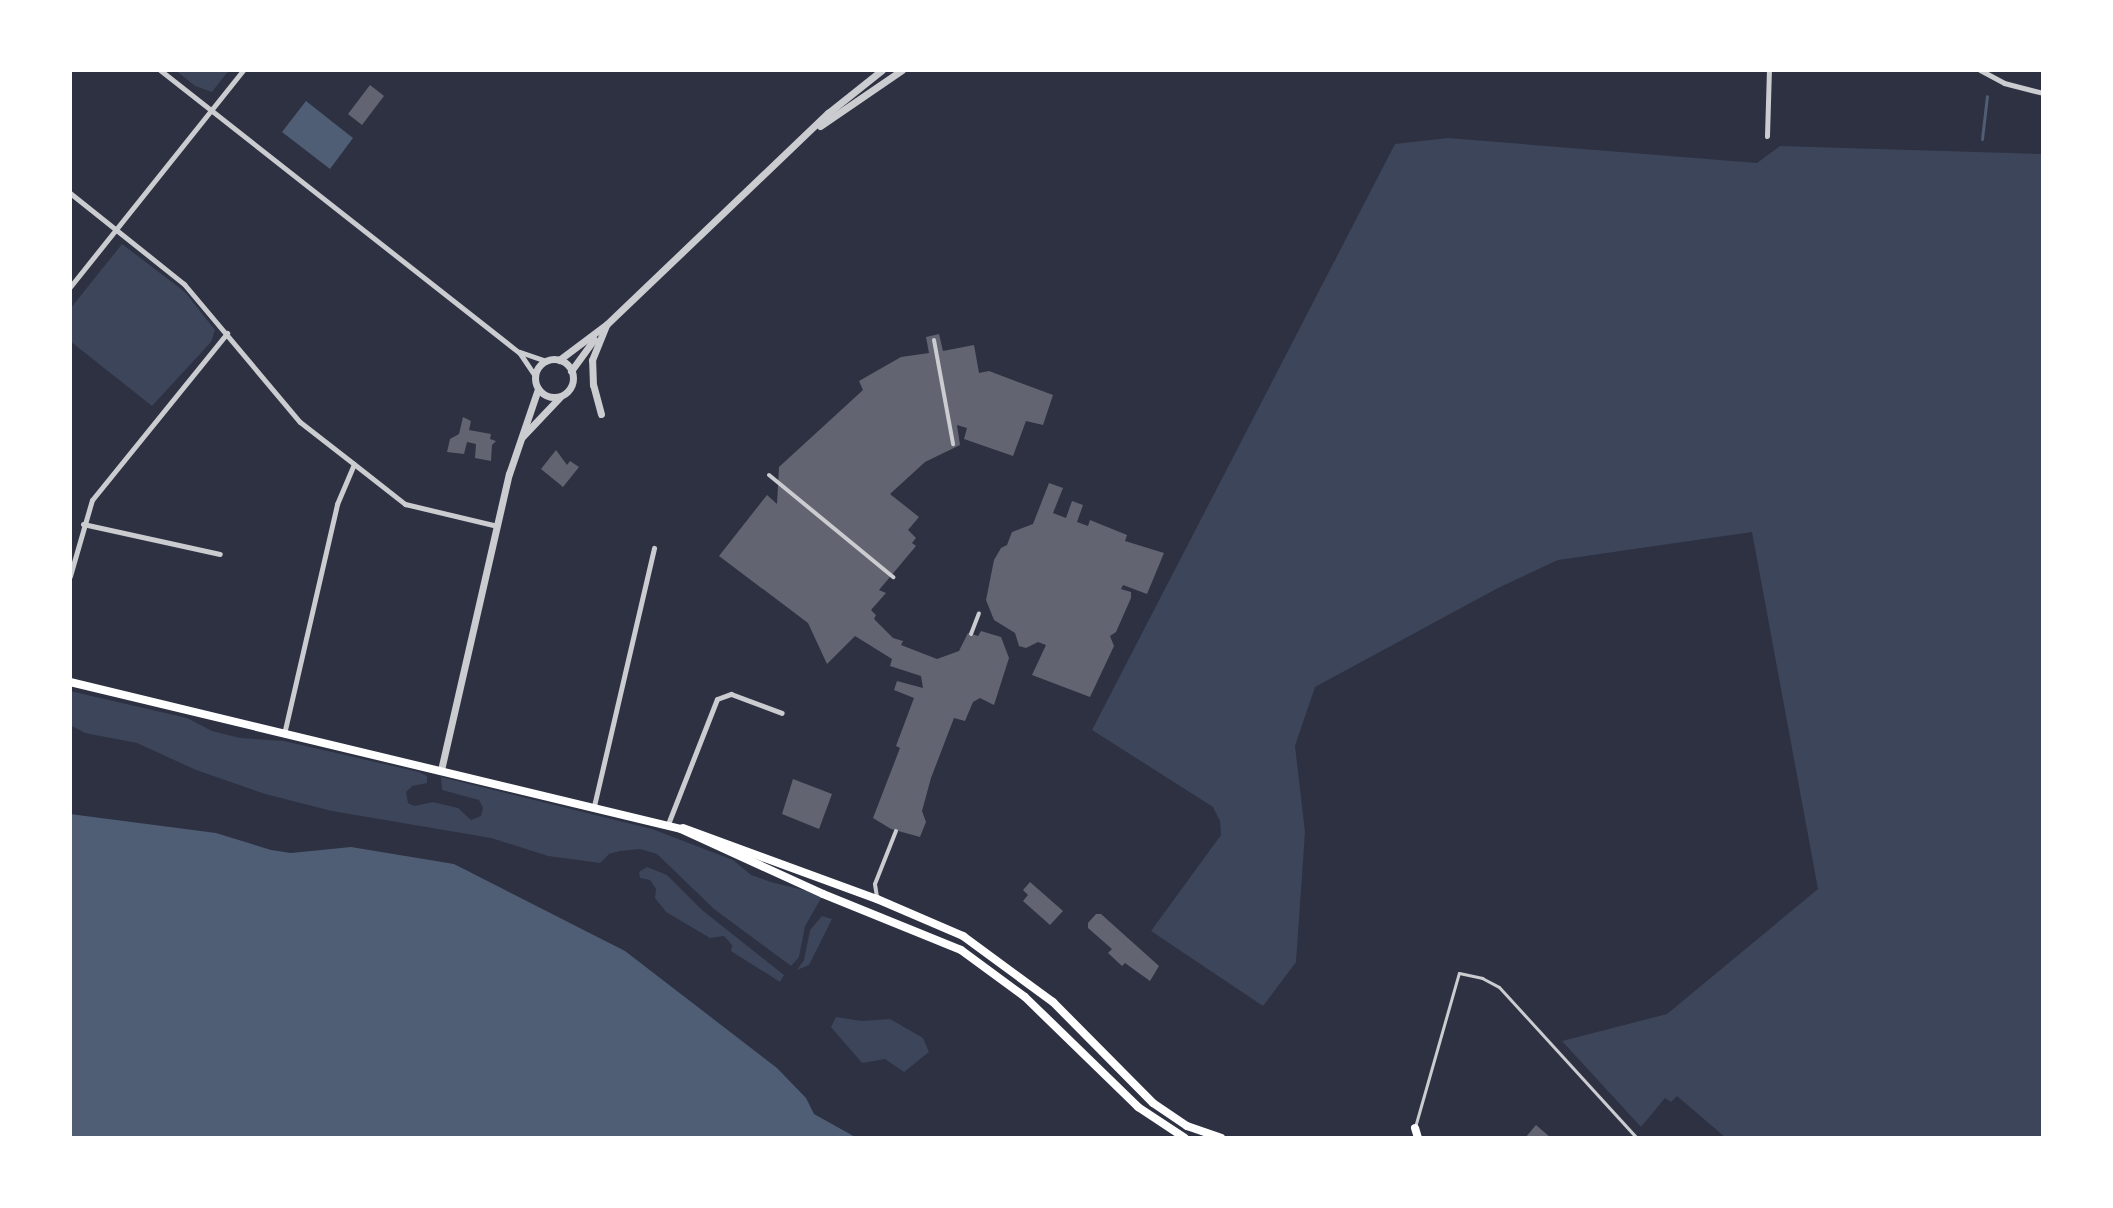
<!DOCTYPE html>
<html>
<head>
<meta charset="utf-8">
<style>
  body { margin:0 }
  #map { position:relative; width:2113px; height:1208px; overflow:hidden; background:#2d3142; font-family:"Source Serif 4",serif }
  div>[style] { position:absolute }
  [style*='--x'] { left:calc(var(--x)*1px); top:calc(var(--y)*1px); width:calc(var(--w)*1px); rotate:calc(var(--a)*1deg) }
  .green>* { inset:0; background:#3c4559 }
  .water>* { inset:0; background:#4f5d75 }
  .stream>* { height:3px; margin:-1.5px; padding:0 1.5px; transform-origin:1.5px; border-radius:1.5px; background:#4f5d75 }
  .building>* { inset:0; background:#626471 }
  .service>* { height:3px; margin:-1.5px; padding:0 1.5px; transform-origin:1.5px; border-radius:1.5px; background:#caccd0 }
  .pedestrian>* { height:4px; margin:-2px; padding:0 2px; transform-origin:2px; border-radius:2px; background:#caccd0 }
  .minor>* { height:5px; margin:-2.5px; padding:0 2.5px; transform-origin:2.5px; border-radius:2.5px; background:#caccd0 }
  .tertiary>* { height:7px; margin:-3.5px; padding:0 3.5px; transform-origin:3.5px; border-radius:3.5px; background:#caccd0 }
  .tertiary>.ring { margin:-3.5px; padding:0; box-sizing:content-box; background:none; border:7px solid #caccd0; border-radius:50% }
  .secondary>* { height:8px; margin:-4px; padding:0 4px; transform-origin:4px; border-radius:4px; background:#fff }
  span { translate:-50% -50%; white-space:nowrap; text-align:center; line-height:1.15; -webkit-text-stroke:6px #fff; paint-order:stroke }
  .frame { position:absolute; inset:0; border:72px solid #fff; pointer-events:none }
</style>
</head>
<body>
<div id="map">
  <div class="green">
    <i style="clip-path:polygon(175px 70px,229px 70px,212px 92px,195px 86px)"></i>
    <i style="clip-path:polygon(1448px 138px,1757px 163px,1780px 146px,2043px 154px,2043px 1138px,1726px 1138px,1677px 1096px,1671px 1102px,1665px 1098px,1641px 1127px,1562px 1041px,1667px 1014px,1818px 889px,1752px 532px,1558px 560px,1498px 588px,1315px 687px,1295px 746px,1305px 832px,1296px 962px,1263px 1006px,1151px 931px,1221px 835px,1220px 821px,1213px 807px,1092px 730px,1395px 144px)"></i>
    <i style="clip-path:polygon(122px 244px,185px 292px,215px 330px,211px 342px,152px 406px,70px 341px,70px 309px)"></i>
    <i style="clip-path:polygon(70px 691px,187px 718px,212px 731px,240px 738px,284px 741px,419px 772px,427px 776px,427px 783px,412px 786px,406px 792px,408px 803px,414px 806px,433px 802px,458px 808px,471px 820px,481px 816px,483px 808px,479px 800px,442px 790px,441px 777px,652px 829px,733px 860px,751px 875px,771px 882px,823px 895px,805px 926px,799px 957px,791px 966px,714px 909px,657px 854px,640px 849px,620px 851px,609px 854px,600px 863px,548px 856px,491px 838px,332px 811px,265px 794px,196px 770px,137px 743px,85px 733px,70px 725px)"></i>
    <i style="clip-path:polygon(647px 867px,667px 875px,702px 910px,784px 975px,780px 982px,731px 951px,732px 945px,724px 936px,710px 938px,666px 912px,655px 898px,656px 889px,650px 880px,640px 878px,639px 872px)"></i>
    <i style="clip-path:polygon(822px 916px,832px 919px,809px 965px,797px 970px,804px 960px,810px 930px)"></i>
    <i style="clip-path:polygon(836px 1017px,862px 1021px,890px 1019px,923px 1038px,929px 1052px,904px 1072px,885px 1059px,862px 1063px,831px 1027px)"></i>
  </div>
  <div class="water">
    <i style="clip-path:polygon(306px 101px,353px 138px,330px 169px,282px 132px)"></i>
    <i style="clip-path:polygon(70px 814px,216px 833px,271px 850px,291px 853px,351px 847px,454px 864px,625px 951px,777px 1068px,806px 1098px,814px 1114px,857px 1138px,70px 1138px)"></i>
  </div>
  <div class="stream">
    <i style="--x:1982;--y:139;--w:43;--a:-83.4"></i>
  </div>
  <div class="building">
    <i style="clip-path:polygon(370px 85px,384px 96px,362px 125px,348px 114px)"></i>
    <i style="clip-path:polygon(939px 334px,943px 351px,974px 345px,979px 373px,989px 371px,1053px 395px,1043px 425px,1026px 421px,1013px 456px,964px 439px,967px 428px,957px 425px,960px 445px,925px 462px,890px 494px,919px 517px,908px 530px,916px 538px,912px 543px,916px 546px,879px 590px,886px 593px,871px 610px,876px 615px,874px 619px,893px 638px,903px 641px,901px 645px,937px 659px,959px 651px,968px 633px,978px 636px,981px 631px,1001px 637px,1009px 658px,994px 705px,980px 698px,973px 702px,965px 721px,954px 718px,931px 778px,922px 811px,926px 822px,920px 837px,891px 829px,873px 818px,900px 748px,896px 746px,914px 698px,894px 690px,897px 681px,923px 688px,921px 676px,890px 666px,892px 659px,855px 636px,827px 664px,808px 623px,719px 556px,767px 495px,777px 504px,779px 467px,863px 390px,859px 381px,901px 357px,929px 353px,926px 337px)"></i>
    <i style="clip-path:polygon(463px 417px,471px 421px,469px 430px,491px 434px,490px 439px,496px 441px,492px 445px,491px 461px,475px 458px,476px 444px,467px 442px,464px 454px,447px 452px,450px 439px,459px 434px)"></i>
    <i style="clip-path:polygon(556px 450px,567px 465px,570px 461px,579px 467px,563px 487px,541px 469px)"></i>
    <i style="clip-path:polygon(1049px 483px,1063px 488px,1053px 513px,1066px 518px,1072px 501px,1083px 505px,1077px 522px,1088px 526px,1090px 520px,1127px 535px,1125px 541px,1164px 553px,1147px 594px,1123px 585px,1121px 589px,1131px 592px,1131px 598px,1116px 632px,1110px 636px,1114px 646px,1090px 697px,1032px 675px,1046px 645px,1038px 642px,1026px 648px,1019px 646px,1015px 633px,994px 620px,986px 600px,994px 560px,1001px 548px,1007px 545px,1012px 532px,1033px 524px)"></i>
    <i style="clip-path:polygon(793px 779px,832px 794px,819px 829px,782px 814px)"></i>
    <i style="clip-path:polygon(1030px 882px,1063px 911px,1050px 925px,1023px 901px,1028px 895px,1023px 890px)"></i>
    <i style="clip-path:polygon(1096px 914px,1101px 914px,1159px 966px,1150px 981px,1125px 963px,1122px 966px,1108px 953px,1112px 949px,1088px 928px,1088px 923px)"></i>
    <i style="clip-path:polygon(1536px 1125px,1551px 1138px,1525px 1138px)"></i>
  </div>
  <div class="service">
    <i style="--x:1415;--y:1127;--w:160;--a:-74.1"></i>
    <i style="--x:1459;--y:973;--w:24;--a:12"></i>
    <i style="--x:1482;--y:978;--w:19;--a:28"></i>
    <i style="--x:1499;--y:987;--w:205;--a:47.6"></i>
  </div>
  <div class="pedestrian">
    <i style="--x:934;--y:340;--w:106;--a:79.6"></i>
    <i style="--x:769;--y:475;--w:161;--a:39.4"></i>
    <i style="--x:971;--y:634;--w:22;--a:-69"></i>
    <i style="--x:877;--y:897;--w:13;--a:-99"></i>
    <i style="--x:875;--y:884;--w:57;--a:-68.4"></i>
  </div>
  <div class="minor">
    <i style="--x:160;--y:70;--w:457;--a:38.2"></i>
    <i style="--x:519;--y:352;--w:29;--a:56"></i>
    <i style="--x:1980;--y:70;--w:27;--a:28"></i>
    <i style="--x:2004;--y:83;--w:40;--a:14.4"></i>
    <i style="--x:1767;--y:136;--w:66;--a:-88.3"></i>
    <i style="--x:70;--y:193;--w:146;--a:38.6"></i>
    <i style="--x:184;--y:284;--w:180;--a:50"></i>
    <i style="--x:300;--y:422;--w:68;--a:37.9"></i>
    <i style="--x:354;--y:464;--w:65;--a:38.1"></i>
    <i style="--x:405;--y:504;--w:95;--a:13.4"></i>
    <i style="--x:70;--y:287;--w:278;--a:-51.4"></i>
    <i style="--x:520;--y:352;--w:28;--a:19"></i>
    <i style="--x:83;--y:524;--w:140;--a:12.4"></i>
    <i style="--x:70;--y:576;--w:79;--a:-73.9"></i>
    <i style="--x:92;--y:500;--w:215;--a:-51"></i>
    <i style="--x:284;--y:734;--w:236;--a:-77"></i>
    <i style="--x:337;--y:504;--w:43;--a:-67"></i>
    <i style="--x:594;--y:806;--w:265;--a:-76.9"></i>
    <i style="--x:668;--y:824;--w:134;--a:-68.6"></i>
    <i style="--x:717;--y:699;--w:15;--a:-20"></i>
    <i style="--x:731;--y:694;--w:54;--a:20.4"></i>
  </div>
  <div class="tertiary">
    <i style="--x:820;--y:126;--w:99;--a:-34.3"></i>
    <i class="ring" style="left:535px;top:359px;width:31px;height:31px"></i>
    <i style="--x:559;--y:360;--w:60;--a:-36.9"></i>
    <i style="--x:607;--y:324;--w:306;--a:-43.7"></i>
    <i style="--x:828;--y:113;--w:69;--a:-38.5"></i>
    <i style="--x:571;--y:371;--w:39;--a:-54"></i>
    <i style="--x:601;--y:414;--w:30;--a:-105"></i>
    <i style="--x:593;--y:385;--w:25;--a:-92"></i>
    <i style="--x:592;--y:360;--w:37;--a:-68"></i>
    <i style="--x:522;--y:437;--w:55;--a:-46.5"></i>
    <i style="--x:441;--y:770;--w:304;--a:-77.1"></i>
    <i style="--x:509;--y:474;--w:90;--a:-71.2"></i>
  </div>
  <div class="secondary">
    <i style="--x:70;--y:682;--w:628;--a:13.53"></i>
    <i style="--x:681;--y:829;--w:156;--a:24.6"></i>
    <i style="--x:823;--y:894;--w:149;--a:22.1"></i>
    <i style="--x:961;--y:950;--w:79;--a:36.3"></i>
    <i style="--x:1025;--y:997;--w:158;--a:44.2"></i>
    <i style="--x:1138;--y:1107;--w:56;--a:33.4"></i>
    <i style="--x:683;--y:828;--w:207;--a:20.1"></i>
    <i style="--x:877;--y:899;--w:94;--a:23.3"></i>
    <i style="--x:963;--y:936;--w:112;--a:36.3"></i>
    <i style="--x:1053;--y:1002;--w:142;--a:45.3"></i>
    <i style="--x:1153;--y:1103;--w:41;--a:34.1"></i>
    <i style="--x:1187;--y:1126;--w:36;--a:19"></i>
    <i style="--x:1415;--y:1128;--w:10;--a:73"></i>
  </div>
  <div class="frame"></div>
</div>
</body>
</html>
